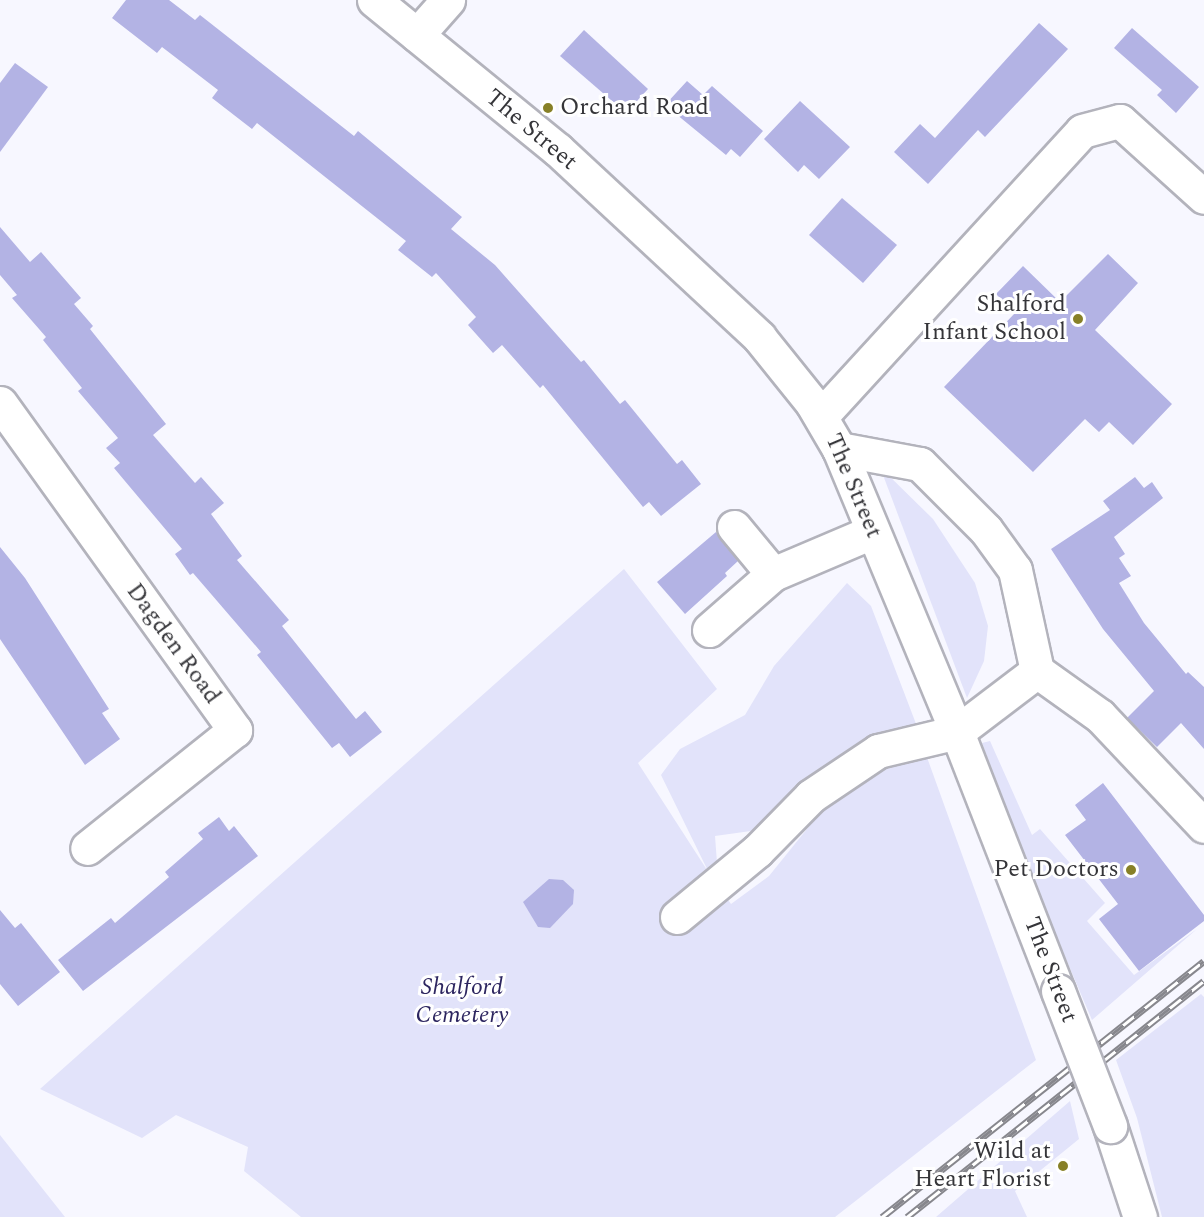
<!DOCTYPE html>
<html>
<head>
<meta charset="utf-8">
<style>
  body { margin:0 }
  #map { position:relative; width:1204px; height:1217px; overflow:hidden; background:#f7f7ff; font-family:Spectral,serif }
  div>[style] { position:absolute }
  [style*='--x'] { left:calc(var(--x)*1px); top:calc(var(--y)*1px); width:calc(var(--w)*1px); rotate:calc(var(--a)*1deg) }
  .green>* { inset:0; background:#e2e3fa }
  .building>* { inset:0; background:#b3b3e4 }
  .roads { filter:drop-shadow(2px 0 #b3b3bc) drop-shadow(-2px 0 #b3b3bc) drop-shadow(0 2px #b3b3bc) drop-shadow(0 -2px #b3b3bc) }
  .minor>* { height:33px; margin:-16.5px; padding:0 16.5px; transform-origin:16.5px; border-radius:16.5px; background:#fff }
  .major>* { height:33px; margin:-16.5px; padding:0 16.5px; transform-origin:16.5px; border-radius:16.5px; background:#fff }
  .rail>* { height:7px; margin-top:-3.5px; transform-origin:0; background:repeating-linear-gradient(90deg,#fff 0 14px,#87878d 0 28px); box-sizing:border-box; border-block:2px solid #87878d }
  .bridges { filter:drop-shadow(2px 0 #b3b3bc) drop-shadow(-2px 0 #b3b3bc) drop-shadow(0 2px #b3b3bc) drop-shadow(0 -2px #b3b3bc) }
  .major-bridge>* { height:33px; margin:-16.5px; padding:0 16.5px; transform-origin:16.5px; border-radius:16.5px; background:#fff }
  .dots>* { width:16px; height:16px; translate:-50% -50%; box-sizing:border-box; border:3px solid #fff; border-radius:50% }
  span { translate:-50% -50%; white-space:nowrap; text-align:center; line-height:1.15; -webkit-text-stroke:6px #fff; paint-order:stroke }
  .poi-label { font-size:24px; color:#353539 }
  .left { translate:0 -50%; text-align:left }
  .right { translate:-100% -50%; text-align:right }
  .street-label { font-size:24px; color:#353539 }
  .park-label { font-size:24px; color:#2d2660; font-style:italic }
</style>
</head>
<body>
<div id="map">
  <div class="green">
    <i style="clip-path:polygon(880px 467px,933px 519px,975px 583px,988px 626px,984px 661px,967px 698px)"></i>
    <i style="clip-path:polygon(624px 569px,717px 689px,638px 763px,709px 873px,661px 775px,680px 749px,745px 715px,774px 666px,847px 583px,871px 606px,918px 729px,758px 830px,715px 836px,718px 876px,713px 879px,731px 904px,769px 876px,832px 798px,877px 765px,924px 749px,1036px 1060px,835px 1217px,301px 1217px,244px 1171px,248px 1147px,176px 1115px,142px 1138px,40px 1089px)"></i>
    <i style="clip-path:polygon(990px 741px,1032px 835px,1040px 829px,1105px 903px,1087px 921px,1134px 975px,1197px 929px,1092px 1020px,1031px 877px,982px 743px)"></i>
    <i style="clip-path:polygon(1201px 994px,1204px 997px,1204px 1217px,1162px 1217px,1137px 1118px,1116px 1060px)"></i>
    <i style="clip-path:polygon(1070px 1101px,1079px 1139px,1015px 1191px,1027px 1217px,936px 1217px)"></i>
    <i style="clip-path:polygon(0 1135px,65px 1217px,0 1217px)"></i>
  </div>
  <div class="building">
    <i style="clip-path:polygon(126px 0,169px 0,195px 20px,200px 15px,354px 136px,358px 131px,462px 217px,451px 229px,495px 265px,581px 362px,584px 360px,620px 404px,625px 400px,677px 464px,682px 460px,701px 484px,661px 516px,649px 502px,643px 507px,543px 385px,540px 388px,502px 345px,493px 353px,468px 325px,476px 317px,436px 273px,432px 277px,398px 250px,406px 241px,257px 123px,252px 129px,212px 98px,218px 90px,162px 47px,157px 53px,112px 18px)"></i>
    <i style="clip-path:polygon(1039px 23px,1068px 49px,985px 137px,978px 130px,928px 184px,894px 152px,920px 124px,935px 138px)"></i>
    <i style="clip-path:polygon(1132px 28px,1199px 87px,1176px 113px,1157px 95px,1162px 90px,1114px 48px)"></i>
    <i style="clip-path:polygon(584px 30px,648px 89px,626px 113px,560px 56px)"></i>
    <i style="clip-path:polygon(15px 63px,48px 87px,0 152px,0 83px)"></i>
    <i style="clip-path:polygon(687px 81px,703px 95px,712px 86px,763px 131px,740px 157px,731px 149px,726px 155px,665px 105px)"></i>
    <i style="clip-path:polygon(800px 101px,850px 147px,819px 179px,804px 165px,798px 172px,764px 139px)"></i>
    <i style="clip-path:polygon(842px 198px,897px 245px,863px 283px,809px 235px)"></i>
    <i style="clip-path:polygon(0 227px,30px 262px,41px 252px,81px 298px,74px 304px,93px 326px,90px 329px,166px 424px,153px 435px,195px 483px,201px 477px,224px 503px,211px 514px,242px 556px,237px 560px,289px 620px,282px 626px,356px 719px,365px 711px,382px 732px,350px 757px,339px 743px,332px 748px,257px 655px,261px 652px,193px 573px,190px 575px,175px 554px,182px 549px,114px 468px,120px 463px,106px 448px,118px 438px,78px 391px,82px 388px,43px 340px,46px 337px,12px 298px,17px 295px,0 275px)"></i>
    <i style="clip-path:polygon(1108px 254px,1138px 283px,1095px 330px,1172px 404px,1133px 445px,1109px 422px,1099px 432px,1085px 419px,1033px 472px,944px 387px,1015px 313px,996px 294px,1023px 266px,1060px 302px)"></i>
    <i style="clip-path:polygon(1135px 477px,1144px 488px,1152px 482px,1163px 498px,1114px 537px,1125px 554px,1119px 558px,1131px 576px,1119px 583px,1144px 623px,1186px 674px,1188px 672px,1204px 687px,1204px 749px,1181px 723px,1157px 747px,1127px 718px,1154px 691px,1103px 629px,1051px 549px,1110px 510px,1103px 501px)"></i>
    <i style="clip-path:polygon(716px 532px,738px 561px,725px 573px,727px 576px,685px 614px,657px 582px)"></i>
    <i style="clip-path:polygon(0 547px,25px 578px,109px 709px,102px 713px,120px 739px,85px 765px,0 639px)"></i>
    <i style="clip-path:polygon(1103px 783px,1204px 915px,1204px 921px,1139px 971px,1099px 919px,1118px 904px,1065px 835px,1086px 820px,1075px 805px)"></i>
    <i style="clip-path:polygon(219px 817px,229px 831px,234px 826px,258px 856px,83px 991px,58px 960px,111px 918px,115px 923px,169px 877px,165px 872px,203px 839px,198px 833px)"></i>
    <i style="clip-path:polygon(549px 879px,563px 880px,574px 890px,573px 904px,550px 928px,538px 927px,523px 902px)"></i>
    <i style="clip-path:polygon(0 910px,15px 928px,21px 923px,60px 972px,18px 1006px,0 984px)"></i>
  </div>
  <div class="roads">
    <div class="minor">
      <i style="--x:417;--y:35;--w:47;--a:-48.5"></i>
      <i style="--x:0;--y:403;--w:403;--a:54.3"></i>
      <i style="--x:235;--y:730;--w:189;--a:141.4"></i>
      <i style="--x:821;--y:416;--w:386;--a:-47.5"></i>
      <i style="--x:1082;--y:131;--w:39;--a:-15"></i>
      <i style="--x:1120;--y:121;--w:113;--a:42.1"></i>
      <i style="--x:839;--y:449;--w:82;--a:10.5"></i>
      <i style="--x:920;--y:464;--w:93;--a:45"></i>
      <i style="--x:986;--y:530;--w:49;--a:54.1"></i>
      <i style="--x:1015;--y:570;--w:103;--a:77.7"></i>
      <i style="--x:1037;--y:671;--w:77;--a:35.5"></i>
      <i style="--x:1100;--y:716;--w:151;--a:46.6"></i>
      <i style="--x:734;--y:527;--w:61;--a:50.3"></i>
      <i style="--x:773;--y:574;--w:108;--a:-23"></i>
      <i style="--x:709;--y:630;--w:85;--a:-41.2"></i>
      <i style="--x:677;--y:917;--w:104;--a:-39.5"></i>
      <i style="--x:757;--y:851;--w:77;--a:-45.5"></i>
      <i style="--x:811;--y:796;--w:81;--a:-33.9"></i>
      <i style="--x:878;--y:751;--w:81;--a:-13.5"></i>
      <i style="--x:957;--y:732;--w:101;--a:-37.3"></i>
    </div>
    <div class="major">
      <i style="--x:374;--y:0;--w:237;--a:39.2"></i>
      <i style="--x:558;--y:150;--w:275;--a:42.9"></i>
      <i style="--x:759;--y:337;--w:85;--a:51.2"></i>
      <i style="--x:812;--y:403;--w:53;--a:59.6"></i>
      <i style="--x:839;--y:449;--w:307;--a:67.4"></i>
      <i style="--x:957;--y:732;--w:278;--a:68.7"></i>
      <i style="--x:1110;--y:1126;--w:96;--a:71.8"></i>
    </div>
  </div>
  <div class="rail">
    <i style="--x:882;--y:1217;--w:411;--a:-38.5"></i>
    <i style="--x:907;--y:1217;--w:379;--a:-38.5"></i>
  </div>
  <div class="bridges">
    <div class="major-bridge">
      <i style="--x:1058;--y:991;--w:145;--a:68.9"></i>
    </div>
  </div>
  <div class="dots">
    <i style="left:548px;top:108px;background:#878027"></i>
    <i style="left:1078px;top:319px;background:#878027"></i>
    <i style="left:1131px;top:870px;background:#878027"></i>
    <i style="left:1063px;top:1166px;background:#878027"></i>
  </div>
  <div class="poi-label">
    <span class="left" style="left:560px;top:108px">Orchard Road</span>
    <span class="right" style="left:1066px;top:319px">Shalford<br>Infant School</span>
    <span class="right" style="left:1119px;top:870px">Pet Doctors</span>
    <span class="right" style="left:1051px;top:1166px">Wild at<br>Heart Florist</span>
  </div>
  <div class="street-label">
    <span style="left:531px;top:130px;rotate:40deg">The Street</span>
    <span style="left:853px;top:486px;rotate:67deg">The Street</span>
    <span style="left:173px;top:644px;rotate:54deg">Dagden Road</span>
    <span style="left:1050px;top:970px;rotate:69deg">The Street</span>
  </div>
  <div class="park-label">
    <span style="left:462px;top:1002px">Shalford<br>Cemetery</span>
  </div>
</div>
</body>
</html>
